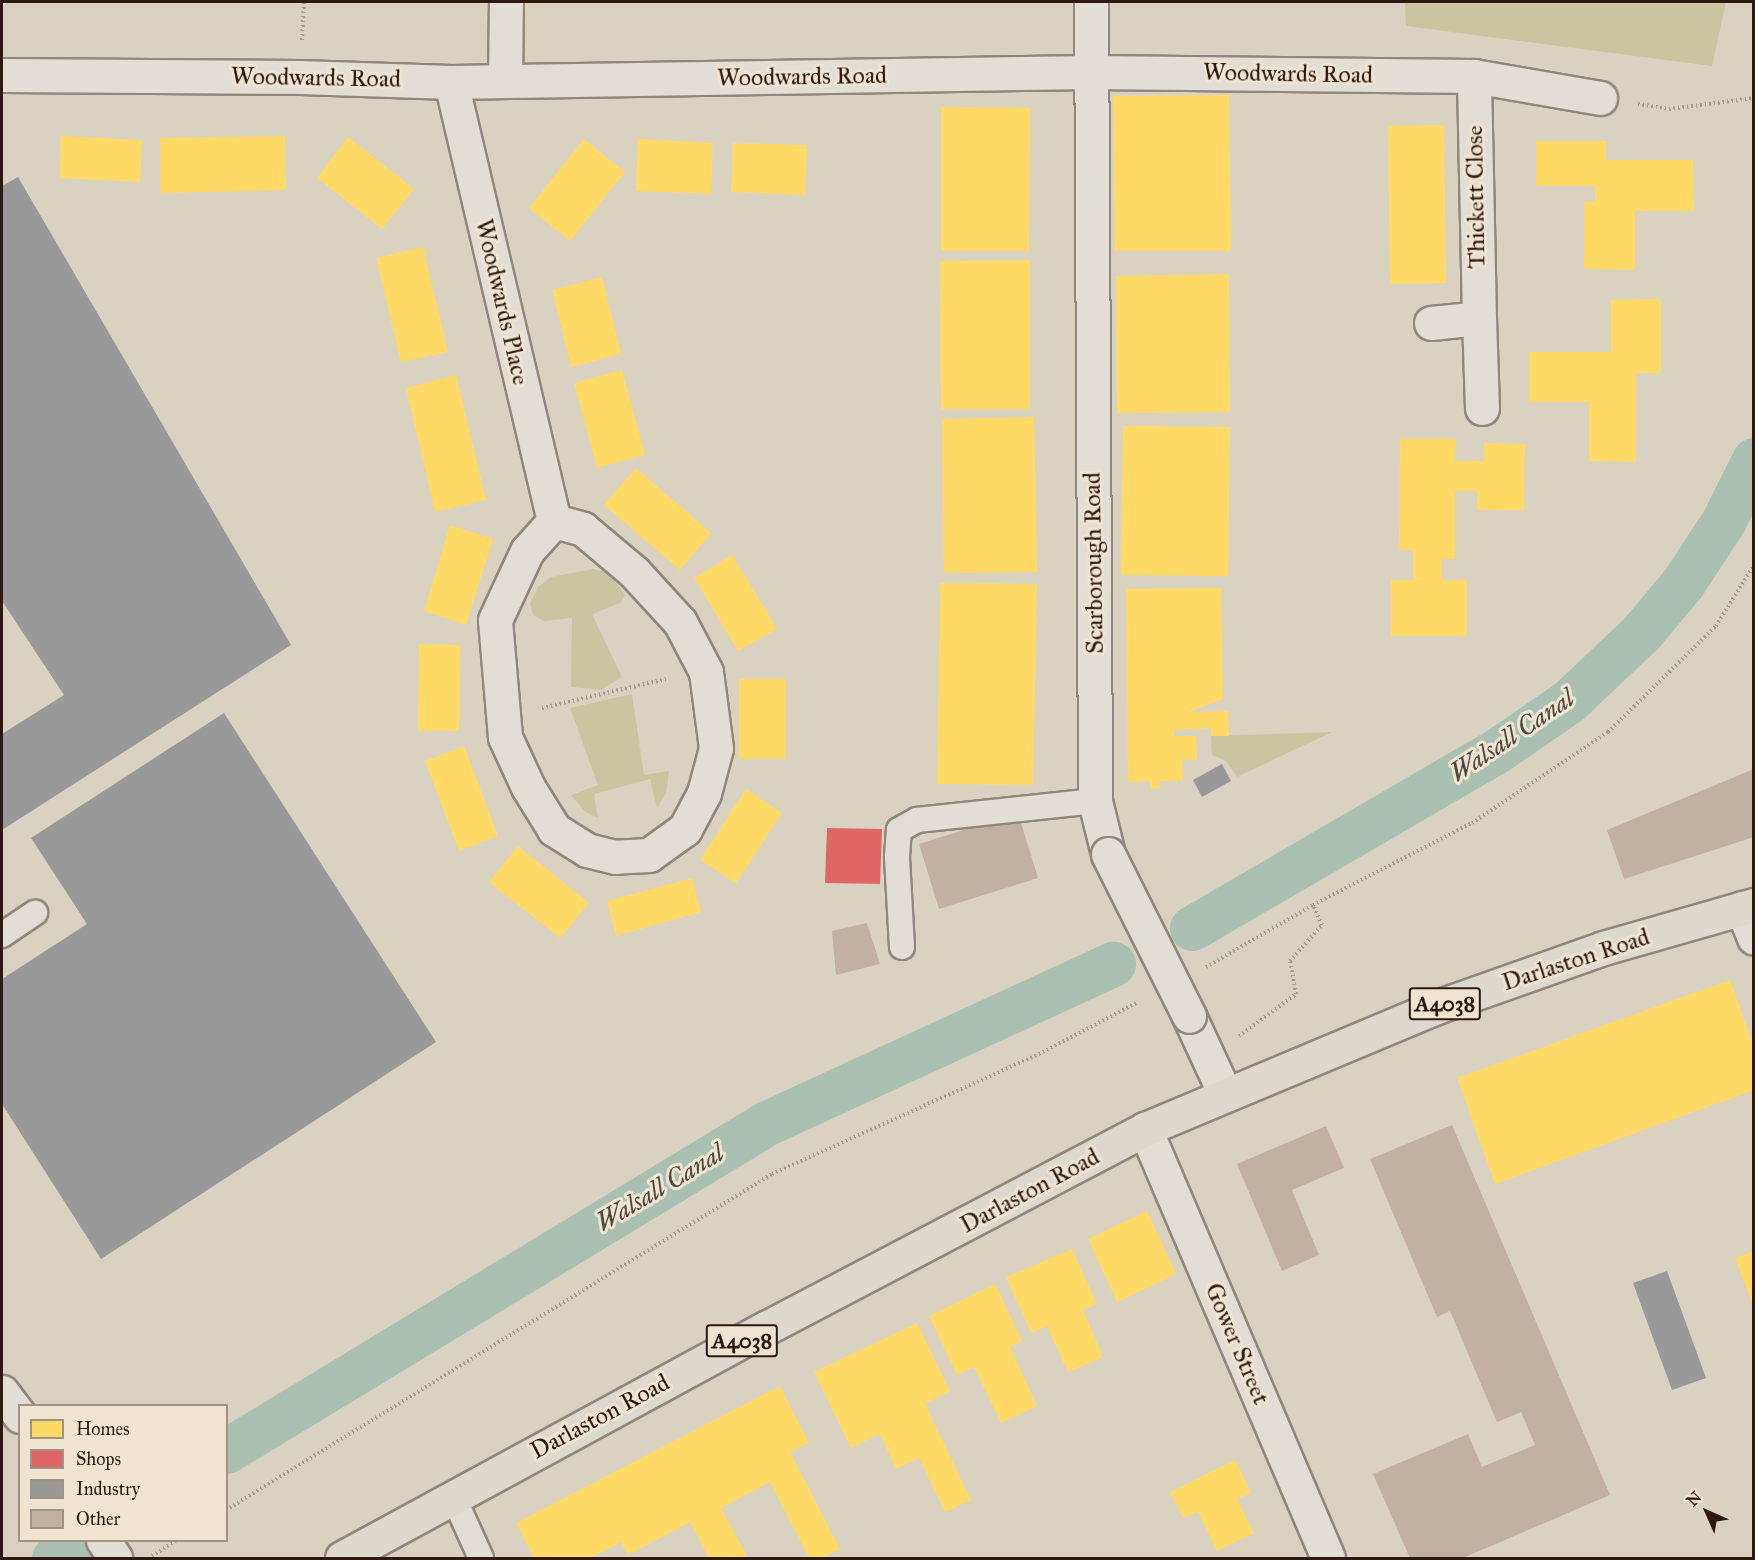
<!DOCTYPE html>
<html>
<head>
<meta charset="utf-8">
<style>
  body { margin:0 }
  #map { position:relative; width:1755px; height:1560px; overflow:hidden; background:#dad2c0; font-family:"IM FELL Great Primer",serif }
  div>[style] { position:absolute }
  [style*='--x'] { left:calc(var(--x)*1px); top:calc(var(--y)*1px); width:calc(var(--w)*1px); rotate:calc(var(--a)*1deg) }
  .green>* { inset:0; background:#cac5a1 }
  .homes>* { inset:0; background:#ffd966 }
  .shops>* { inset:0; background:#e06666 }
  .industry>* { inset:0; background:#999 }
  .canal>* { height:45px; margin:-22.5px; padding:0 22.5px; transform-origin:22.5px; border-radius:22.5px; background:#aac0b3 }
  .building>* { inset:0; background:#c2b0a1 }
  .path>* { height:4px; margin-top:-2px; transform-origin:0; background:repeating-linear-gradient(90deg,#a19c95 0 1.5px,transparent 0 4.5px) }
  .roads { filter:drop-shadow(2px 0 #8f877d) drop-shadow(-2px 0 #8f877d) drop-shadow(0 2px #8f877d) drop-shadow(0 -2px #8f877d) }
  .lane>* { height:24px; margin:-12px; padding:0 12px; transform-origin:12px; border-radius:12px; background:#e2ded5 }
  .street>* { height:33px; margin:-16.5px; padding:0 16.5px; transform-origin:16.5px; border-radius:16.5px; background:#e2ded5 }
  .primary>* { height:33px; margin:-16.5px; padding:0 16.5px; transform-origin:16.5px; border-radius:16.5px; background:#ddd9ce }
  .bridges { filter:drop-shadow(2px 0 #8f877d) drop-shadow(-2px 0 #8f877d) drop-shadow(0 2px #8f877d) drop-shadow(0 -2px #8f877d) }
  .street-bridge>* { height:33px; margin:-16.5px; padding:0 16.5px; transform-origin:16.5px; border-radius:16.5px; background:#e2ded5 }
  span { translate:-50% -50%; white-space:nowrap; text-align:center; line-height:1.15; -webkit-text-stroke:6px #eee4cf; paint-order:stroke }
  .shield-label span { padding:2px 4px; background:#eee4cf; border:2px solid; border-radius:4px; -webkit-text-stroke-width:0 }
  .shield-label { font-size:22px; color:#2e1912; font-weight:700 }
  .street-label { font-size:24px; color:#2e1912 }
  .water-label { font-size:26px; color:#4d4940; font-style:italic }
  .frame { position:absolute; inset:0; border:3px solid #2e1912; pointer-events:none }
  .legend { position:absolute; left:18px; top:1404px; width:210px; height:138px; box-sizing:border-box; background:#eee4cf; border:2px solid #a19383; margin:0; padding:8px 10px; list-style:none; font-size:18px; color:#2e1912 }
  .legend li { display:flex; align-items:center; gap:12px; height:30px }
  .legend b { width:30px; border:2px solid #a19383 }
  .north { position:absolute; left:1677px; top:1482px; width:60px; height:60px; -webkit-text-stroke:4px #eee4cf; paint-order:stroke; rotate:315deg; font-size:16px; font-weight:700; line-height:24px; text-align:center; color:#2e1912 }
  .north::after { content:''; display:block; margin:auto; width:21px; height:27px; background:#2e1912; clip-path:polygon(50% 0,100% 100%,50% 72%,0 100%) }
</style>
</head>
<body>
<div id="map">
  <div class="green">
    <i style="clip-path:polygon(1405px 2px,1726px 2px,1712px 66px,1406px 26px)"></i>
    <i style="clip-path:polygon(593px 569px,608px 572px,625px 595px,620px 603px,592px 614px,622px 677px,601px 690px,571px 687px,572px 618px,544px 621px,533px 615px,530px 603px,538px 587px,551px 577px)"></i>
    <i style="clip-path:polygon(632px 694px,644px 775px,669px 771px,666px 793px,657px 808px,650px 779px,594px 794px,598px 818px,585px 812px,571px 795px,598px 785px,570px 708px)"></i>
    <i style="clip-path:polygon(1332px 732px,1237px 777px,1226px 761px,1212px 755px,1211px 736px)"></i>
  </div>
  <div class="homes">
    <i style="clip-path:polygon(1229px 95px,1231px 251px,1115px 251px,1113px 96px)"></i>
    <i style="clip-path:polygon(941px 107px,1030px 108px,1029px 251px,941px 251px)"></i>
    <i style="clip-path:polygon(1444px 125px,1446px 283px,1390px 284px,1388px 126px)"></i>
    <i style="clip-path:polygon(61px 136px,142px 140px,140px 182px,59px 178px)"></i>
    <i style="clip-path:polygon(285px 136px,286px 190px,160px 193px,160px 138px)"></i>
    <i style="clip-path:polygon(348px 137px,414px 189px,382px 229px,317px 178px)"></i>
    <i style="clip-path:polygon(584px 139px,625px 172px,570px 241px,529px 208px)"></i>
    <i style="clip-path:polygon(638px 139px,713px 143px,711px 194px,636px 191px)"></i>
    <i style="clip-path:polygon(1536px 141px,1606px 141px,1606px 160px,1693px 160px,1694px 211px,1635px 211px,1635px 270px,1584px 269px,1584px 202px,1595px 202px,1595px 186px,1536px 186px)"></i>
    <i style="clip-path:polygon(733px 143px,807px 145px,805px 195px,731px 192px)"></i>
    <i style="clip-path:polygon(423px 247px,448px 352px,401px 362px,376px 258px)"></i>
    <i style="clip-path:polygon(1030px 260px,1030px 409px,941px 409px,940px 261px)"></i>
    <i style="clip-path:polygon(1229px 274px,1230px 412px,1117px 413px,1116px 276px)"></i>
    <i style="clip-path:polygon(602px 277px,621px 354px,571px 367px,552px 290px)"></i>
    <i style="clip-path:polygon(1661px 299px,1661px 373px,1636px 373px,1636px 462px,1589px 461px,1589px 402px,1529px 402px,1529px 352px,1611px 352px,1611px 300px)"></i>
    <i style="clip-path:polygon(622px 370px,645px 455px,597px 468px,574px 383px)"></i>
    <i style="clip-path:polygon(456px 375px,486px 500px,435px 512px,406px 388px)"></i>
    <i style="clip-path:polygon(1034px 417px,1037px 572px,944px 573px,942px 419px)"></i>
    <i style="clip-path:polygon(1123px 426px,1230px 427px,1228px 576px,1121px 575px)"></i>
    <i style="clip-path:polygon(1400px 439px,1456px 439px,1455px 461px,1484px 461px,1484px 443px,1525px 444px,1524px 510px,1477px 510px,1477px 491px,1455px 491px,1455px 559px,1442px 559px,1442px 580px,1467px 580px,1467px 636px,1391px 636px,1391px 580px,1413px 580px,1413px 550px,1399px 550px)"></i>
    <i style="clip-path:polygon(636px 468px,711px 533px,680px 570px,604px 505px)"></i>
    <i style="clip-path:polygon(450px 525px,493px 539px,466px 625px,424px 611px)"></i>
    <i style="clip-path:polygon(732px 555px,777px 629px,738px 651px,694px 578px)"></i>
    <i style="clip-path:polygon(940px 583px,1037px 584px,1033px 785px,937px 784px)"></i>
    <i style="clip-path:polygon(1221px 588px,1223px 699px,1189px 712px,1228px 711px,1229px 736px,1211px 736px,1211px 728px,1174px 730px,1174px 736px,1196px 736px,1197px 760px,1182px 760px,1183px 781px,1160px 781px,1160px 788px,1154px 789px,1151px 789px,1150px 781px,1128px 782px,1126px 589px)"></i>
    <i style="clip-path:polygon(419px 644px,460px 645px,459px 731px,418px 731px)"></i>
    <i style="clip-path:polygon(739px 679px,786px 679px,786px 759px,739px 759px)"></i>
    <i style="clip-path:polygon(464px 746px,498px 836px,459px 851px,425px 761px)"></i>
    <i style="clip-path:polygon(746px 789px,782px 813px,736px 883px,700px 860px)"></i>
    <i style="clip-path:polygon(518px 846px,589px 903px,560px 938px,489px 882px)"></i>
    <i style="clip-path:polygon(692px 878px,701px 912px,616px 936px,607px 901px)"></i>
    <i style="clip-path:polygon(1730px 980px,1754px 1047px,1754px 1090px,1495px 1184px,1457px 1078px)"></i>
    <i style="clip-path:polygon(1147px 1211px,1176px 1274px,1117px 1302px,1088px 1239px)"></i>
    <i style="clip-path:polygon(1072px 1249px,1097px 1304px,1083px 1310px,1103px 1357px,1068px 1372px,1047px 1326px,1031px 1333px,1006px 1277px)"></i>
    <i style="clip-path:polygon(1754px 1251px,1754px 1306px,1753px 1306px,1735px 1258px)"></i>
    <i style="clip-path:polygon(995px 1284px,1022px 1341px,1010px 1347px,1037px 1406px,1001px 1423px,974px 1367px,957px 1375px,929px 1316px)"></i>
    <i style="clip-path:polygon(917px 1323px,950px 1391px,925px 1404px,971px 1500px,945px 1512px,919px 1458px,896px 1469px,880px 1434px,851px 1448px,814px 1372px)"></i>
    <i style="clip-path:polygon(780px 1386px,809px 1443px,790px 1452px,840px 1549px,821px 1558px,809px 1558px,770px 1482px,721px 1508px,748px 1558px,709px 1558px,690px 1522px,628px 1555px,621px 1542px,590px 1558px,534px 1558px,516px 1523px)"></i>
    <i style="clip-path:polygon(1235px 1460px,1251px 1493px,1237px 1499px,1254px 1533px,1217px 1551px,1198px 1512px,1183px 1518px,1170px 1492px)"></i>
  </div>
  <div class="shops">
    <i style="clip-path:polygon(827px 828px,882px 829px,880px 884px,825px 883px)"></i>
  </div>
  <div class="industry">
    <i style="clip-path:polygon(18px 177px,291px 645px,2px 830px,2px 734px,64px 695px,2px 601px,2px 186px)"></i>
    <i style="clip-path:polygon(224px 713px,436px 1042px,101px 1259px,2px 1104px,2px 979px,87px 924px,31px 838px)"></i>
    <i style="clip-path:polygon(1222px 764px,1231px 781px,1202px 797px,1193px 780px)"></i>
    <i style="clip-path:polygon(1667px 1271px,1706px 1378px,1672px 1390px,1633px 1283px)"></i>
  </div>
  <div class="canal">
    <i style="--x:1192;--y:928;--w:354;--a:-30.2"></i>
    <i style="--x:1498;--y:750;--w:86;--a:-34.6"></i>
    <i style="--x:1569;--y:701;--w:99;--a:-43.4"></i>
    <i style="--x:1641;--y:633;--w:65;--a:-50"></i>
    <i style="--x:1683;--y:583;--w:75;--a:-56.9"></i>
    <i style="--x:1724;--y:520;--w:67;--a:-63.4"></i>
    <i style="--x:226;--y:1451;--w:633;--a:-31.23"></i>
    <i style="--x:767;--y:1123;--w:381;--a:-24.7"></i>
    <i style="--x:54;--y:1558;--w:34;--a:-32"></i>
  </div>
  <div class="building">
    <i style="clip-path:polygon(1754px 769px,1754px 837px,1624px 879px,1607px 830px)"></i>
    <i style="clip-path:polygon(1018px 813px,1038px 878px,939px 909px,919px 844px)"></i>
    <i style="clip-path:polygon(867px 923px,880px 964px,836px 975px,832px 931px)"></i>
    <i style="clip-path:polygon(1452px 1125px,1610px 1495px,1463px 1558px,1410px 1558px,1373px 1474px,1468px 1434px,1482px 1467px,1535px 1445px,1521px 1412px,1497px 1422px,1450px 1311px,1437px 1317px,1370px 1159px)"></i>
    <i style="clip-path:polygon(1326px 1126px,1344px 1168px,1292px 1190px,1319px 1255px,1282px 1271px,1237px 1164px)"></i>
  </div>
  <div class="path">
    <i style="--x:302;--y:40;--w:38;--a:-87"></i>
    <i style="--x:1638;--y:104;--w:31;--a:9"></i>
    <i style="--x:1669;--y:109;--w:86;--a:-7.4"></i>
    <i style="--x:542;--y:708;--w:127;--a:-13.2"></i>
    <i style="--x:1206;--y:967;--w:124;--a:-30.1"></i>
    <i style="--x:1313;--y:905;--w:179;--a:-27.3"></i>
    <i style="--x:1472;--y:823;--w:164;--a:-33.8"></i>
    <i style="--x:1608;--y:732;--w:151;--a:-44.5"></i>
    <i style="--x:1716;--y:626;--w:72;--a:-58.1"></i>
    <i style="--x:1239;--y:1036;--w:71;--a:-36.4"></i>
    <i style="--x:1296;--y:994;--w:34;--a:-100"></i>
    <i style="--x:1290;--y:961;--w:48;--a:-48.4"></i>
    <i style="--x:1322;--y:925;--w:22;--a:-114"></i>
    <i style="--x:226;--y:1510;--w:641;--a:-31.61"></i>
    <i style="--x:772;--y:1174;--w:297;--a:-24.2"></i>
    <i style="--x:1043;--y:1052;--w:107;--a:-27.8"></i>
    <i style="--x:152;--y:1556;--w:30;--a:-33"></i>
  </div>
  <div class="roads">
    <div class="lane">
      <i style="--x:2;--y:935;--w:40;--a:-34"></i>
      <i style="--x:902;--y:947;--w:90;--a:-93.2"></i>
      <i style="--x:897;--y:857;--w:27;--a:-86"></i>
      <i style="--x:899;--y:830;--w:21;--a:-29"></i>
      <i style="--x:917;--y:820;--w:179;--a:-6.1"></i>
      <i style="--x:453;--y:1496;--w:68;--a:65.7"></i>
    </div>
    <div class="street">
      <i style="--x:1091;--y:2;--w:799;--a:89.71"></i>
      <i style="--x:1095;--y:801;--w:55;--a:76.2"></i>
      <i style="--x:2;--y:75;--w:298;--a:0.4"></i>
      <i style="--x:300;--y:77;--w:151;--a:1.9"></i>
      <i style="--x:451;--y:82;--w:640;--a:-0.9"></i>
      <i style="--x:1091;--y:72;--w:383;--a:0.6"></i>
      <i style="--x:1474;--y:76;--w:128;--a:9.9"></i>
      <i style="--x:505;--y:81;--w:79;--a:-89.3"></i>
      <i style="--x:451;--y:82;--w:451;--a:76.8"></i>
      <i style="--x:1479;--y:318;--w:90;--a:88.1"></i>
      <i style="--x:1431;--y:323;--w:48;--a:-5.9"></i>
      <i style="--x:1479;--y:318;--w:242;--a:-91.2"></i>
      <i style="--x:554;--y:521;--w:30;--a:15"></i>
      <i style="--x:583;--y:529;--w:67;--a:40.1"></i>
      <i style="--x:634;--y:572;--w:68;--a:47.4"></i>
      <i style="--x:680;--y:622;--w:56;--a:62.5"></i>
      <i style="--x:706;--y:672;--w:77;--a:82.5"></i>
      <i style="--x:716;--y:748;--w:47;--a:104.9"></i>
      <i style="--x:704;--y:793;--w:41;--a:117.8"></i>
      <i style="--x:685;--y:829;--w:44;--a:144.2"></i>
      <i style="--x:649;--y:855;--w:34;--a:177"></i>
      <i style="--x:615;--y:857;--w:29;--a:-166"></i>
      <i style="--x:587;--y:850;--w:39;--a:-148"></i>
      <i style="--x:554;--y:829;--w:49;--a:-121.8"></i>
      <i style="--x:528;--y:787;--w:55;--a:-114.7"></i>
      <i style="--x:505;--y:737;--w:117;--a:-94.9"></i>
      <i style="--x:495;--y:620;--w:76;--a:-65.1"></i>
      <i style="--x:527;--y:551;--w:40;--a:-48"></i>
      <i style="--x:1742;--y:908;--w:32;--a:68"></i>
      <i style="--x:1189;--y:1016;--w:86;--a:65.2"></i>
      <i style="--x:1145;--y:1129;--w:466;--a:66.9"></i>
      <i style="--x:2;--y:1392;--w:30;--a:53"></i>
      <i style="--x:103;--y:1540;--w:22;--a:56"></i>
    </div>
    <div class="primary">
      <i style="--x:342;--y:1558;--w:485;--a:-28.5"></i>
      <i style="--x:768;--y:1327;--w:426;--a:-27.7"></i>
      <i style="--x:1145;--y:1129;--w:313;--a:-22.7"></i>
      <i style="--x:1434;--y:1008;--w:179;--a:-19.5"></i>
      <i style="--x:1603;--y:948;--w:157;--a:-15.9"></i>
    </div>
  </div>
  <div class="bridges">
    <div class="street-bridge">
      <i style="--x:1108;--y:854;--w:181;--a:63.4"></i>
    </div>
  </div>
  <div class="shield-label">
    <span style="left:1445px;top:1004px">A4038</span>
    <span style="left:742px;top:1341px">A4038</span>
  </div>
  <div class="street-label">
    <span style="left:1288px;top:74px;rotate:1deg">Woodwards Road</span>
    <span style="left:802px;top:77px;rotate:-1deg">Woodwards Road</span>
    <span style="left:316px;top:78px;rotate:1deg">Woodwards Road</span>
    <span style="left:1476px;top:197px;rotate:-91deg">Thickett Close</span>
    <span style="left:502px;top:302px;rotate:77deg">Woodwards Place</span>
    <span style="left:1094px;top:563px;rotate:-91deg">Scarborough Road</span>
    <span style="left:1576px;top:960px;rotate:-18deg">Darlaston Road</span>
    <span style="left:1030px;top:1191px;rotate:-28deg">Darlaston Road</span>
    <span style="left:1237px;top:1344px;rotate:67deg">Gower Street</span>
    <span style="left:600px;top:1417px;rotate:-28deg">Darlaston Road</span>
  </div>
  <div class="water-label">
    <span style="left:1512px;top:736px;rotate:-34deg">Walsall Canal</span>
    <span style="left:660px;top:1188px;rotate:-31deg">Walsall Canal</span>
  </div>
  <div class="frame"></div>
  <ul class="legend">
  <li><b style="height:16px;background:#ffd966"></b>Homes</li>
  <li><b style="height:16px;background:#e06666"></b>Shops</li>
  <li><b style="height:16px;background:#999"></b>Industry</li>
  <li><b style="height:16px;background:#c2b0a1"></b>Other</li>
  </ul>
  <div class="north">N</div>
</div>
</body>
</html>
